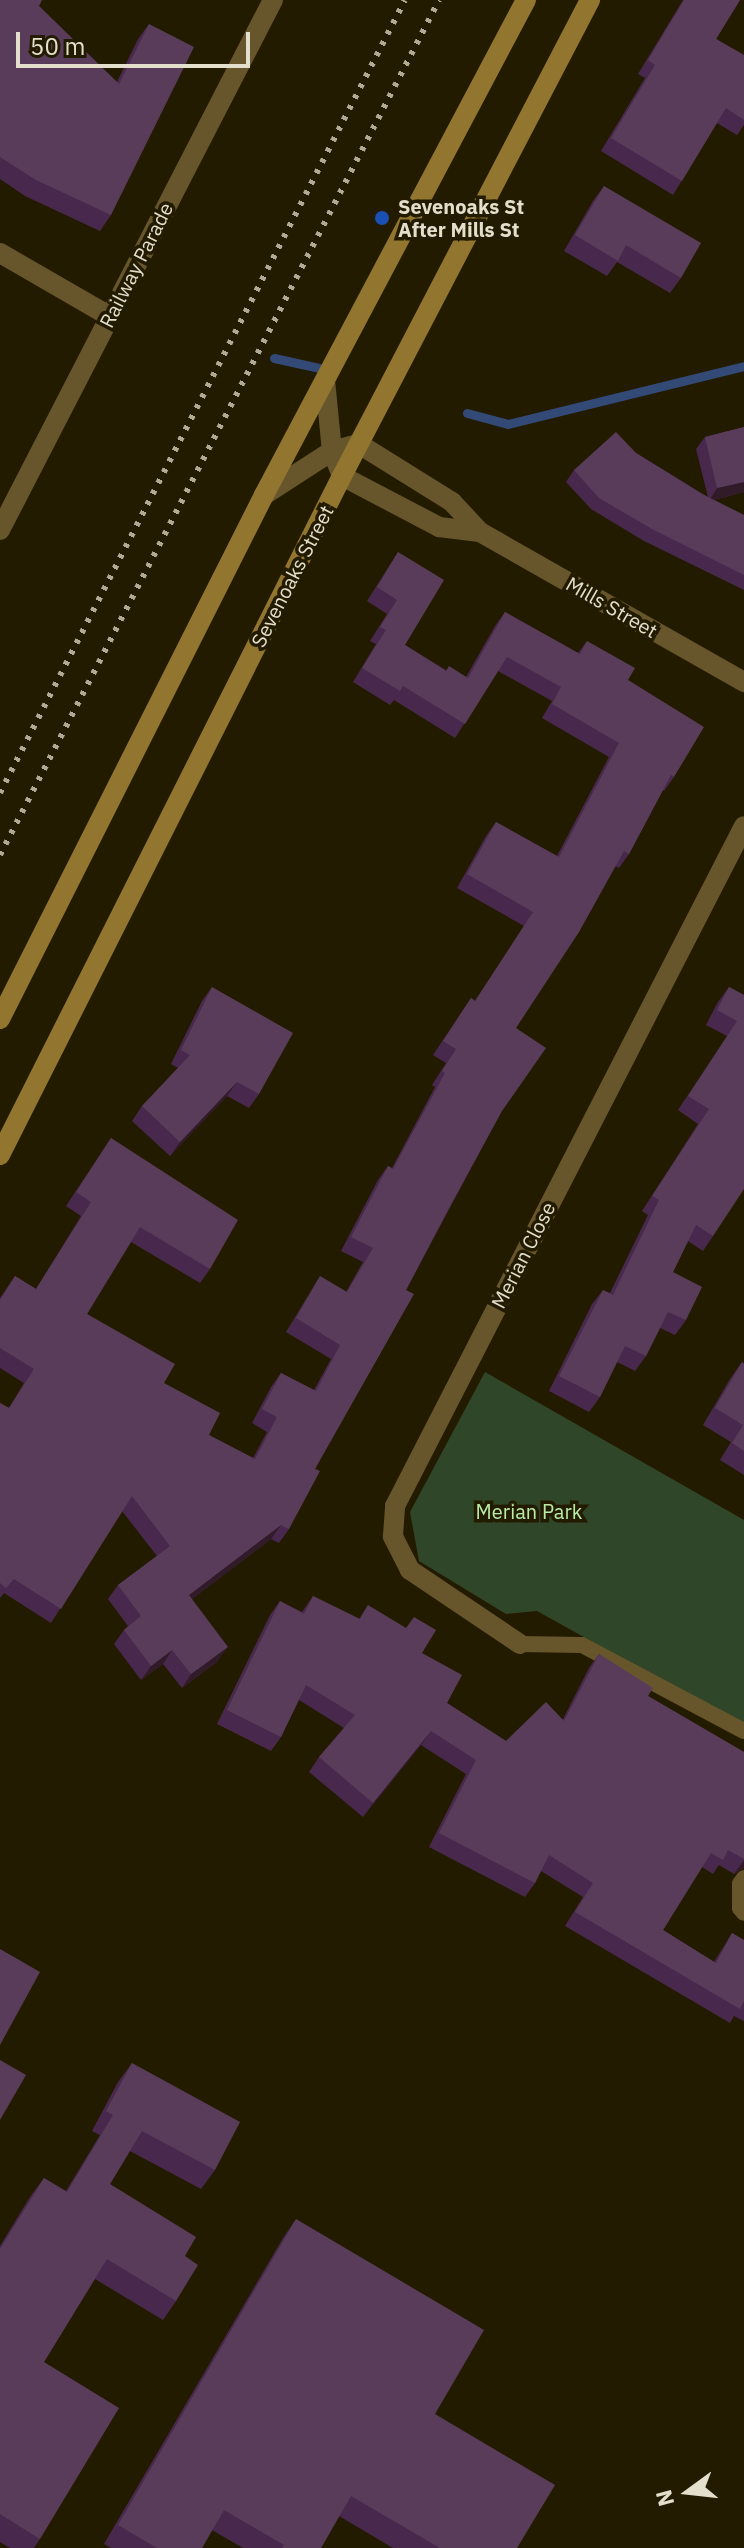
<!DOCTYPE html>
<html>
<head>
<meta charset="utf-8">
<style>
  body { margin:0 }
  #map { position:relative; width:744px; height:2548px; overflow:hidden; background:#231b00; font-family:"IBM Plex Sans",sans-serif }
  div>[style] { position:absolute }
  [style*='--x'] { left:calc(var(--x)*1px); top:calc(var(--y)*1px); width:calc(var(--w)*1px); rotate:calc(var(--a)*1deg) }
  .green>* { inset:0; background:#304628 }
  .stream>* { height:9px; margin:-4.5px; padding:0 4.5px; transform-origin:4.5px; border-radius:4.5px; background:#334976 }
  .service>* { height:16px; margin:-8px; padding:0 8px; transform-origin:8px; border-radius:8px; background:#67552c }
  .minor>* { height:20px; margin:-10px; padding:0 10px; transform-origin:10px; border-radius:10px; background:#67552c }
  .tertiary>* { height:20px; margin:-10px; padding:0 10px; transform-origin:10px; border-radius:10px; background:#67552c }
  .secondary>* { height:20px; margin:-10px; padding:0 10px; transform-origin:10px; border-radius:10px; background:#92752e }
  .rail>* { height:6px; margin-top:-3px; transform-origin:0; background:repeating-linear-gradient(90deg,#b0aa96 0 4px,transparent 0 12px) }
  .wall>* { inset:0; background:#48294d }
  .shaded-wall>* { inset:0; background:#321b28 }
  .building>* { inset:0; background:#593c5a }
  .dots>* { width:22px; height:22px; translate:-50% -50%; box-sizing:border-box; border:4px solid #231b00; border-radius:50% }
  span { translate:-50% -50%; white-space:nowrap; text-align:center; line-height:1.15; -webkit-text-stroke:7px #231b00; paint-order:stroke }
  .poi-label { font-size:20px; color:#e4decd; font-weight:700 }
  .left { translate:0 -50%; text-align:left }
  .street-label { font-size:20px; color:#e4decd }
  .park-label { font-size:20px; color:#b9eda4 }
  .north { position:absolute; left:648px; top:2452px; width:80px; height:80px; -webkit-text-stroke:6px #231b00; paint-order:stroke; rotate:255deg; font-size:22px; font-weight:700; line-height:32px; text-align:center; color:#e4decd }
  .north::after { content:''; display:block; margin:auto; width:28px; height:36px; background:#e4decd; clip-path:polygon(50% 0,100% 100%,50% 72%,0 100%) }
  .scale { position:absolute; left:16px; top:32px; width:234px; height:36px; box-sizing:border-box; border:4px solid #e4decd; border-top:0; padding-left:10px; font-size:24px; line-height:28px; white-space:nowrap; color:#e4decd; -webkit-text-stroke:6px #231b00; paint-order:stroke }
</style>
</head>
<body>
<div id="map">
  <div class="green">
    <i style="clip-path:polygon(485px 1372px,744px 1520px,744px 1726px,537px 1611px,506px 1614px,419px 1561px,410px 1512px)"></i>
  </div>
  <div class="stream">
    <i style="--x:274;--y:358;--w:46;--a:12.5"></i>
    <i style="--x:467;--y:413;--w:42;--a:15"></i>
    <i style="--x:508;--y:424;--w:243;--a:-13.8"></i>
  </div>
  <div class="service">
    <i style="--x:520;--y:1644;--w:62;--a:0.9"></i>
    <i style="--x:582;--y:1645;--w:183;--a:28"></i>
    <i style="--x:744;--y:1878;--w:7;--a:124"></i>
    <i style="--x:740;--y:1884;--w:24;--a:90"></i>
    <i style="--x:740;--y:1908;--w:6;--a:51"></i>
  </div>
  <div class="minor">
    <i style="--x:0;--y:253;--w:126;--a:30"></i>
    <i style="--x:520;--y:1644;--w:133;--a:-146.1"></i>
    <i style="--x:410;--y:1570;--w:38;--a:-117"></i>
    <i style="--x:393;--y:1536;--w:30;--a:-86"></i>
    <i style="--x:395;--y:1506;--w:764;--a:-62.83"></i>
  </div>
  <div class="tertiary">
    <i style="--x:325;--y:380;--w:71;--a:84.4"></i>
    <i style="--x:332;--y:451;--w:27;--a:68"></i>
    <i style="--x:342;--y:476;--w:110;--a:27.7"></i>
    <i style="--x:439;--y:527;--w:41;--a:7"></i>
    <i style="--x:264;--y:495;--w:81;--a:-32.9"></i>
    <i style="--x:332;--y:451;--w:28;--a:-15"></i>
    <i style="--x:359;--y:444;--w:110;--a:31.9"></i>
    <i style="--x:452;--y:502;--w:41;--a:47"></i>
    <i style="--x:480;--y:532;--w:304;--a:29.6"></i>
    <i style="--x:0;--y:530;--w:596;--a:-62.75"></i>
  </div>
  <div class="secondary">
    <i style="--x:0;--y:1019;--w:587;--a:-63.26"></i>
    <i style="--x:264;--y:495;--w:560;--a:-62.11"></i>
    <i style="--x:0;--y:1155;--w:760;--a:-63.27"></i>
    <i style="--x:342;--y:476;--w:537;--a:-62.48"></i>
  </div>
  <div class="rail">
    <i style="--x:0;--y:793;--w:890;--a:-62.95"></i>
    <i style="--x:0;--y:855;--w:961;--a:-62.82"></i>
  </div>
  <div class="wall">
    <i style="clip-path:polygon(0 0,39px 6px,117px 82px,138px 39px,149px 24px,111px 215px,100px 231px,25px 196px,0 179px)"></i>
    <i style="clip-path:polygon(683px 0,740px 0,716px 39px,744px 55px,744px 125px,737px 135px,717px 123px,673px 195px,601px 151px,645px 78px,638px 74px)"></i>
    <i style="clip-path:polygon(604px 186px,681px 278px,670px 293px,617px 262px,607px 276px,564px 251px,593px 201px)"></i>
    <i style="clip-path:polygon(744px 427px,744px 492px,714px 500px,744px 515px,744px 590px,644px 541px,591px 509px,566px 482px,574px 470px,636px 453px,708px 497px,696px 449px,705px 437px)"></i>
    <i style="clip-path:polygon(398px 552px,405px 645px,446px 670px,466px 677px,495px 626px,505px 612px,578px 653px,587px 641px,628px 680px,674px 777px,664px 791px,663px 790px,629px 854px,619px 868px,615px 866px,516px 1028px,501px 1112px,406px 1290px,315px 1469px,289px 1529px,279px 1543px,271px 1539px,192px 1599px,218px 1661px,182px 1688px,163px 1664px,141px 1680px,114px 1644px,124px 1630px,128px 1626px,108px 1599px,118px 1585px,157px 1556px,122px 1511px,51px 1623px,4px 1593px,0 1598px,0 1403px,9px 1408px,24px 1383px,0 1368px,0 1298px,15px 1276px,36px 1289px,81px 1216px,66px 1206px,111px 1138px,210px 1269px,200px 1283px,131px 1242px,87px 1314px,164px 1383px,209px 1435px,253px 1458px,267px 1432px,252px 1423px,271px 1387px,281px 1373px,314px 1390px,331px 1359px,286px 1332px,320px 1276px,346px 1292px,363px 1262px,341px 1251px,378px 1180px,388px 1166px,392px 1168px,435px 1087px,432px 1085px,446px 1063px,433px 1055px,471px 998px,475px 1001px,524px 926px,457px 888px,486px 836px,496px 822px,557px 856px,609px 757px,542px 718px,552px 701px,498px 671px,455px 738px,394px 700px,390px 705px,353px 682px,376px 644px,370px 641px,387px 614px,367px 601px)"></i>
    <i style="clip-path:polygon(212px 987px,259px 1094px,249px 1108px,227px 1096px,170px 1156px,132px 1121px,142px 1106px,178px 1068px,171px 1064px,202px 1001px)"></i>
    <i style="clip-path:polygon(729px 987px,744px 995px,713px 1236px,703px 1251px,688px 1241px,673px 1272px,686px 1320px,675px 1335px,660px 1328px,646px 1356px,635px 1371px,617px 1362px,600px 1397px,589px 1412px,549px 1391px,592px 1304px,603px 1290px,610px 1293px,648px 1215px,642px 1211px,698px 1124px,678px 1110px,727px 1036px,706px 1025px,718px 1002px)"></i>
    <i style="clip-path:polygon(742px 1362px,744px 1364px,744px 1475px,720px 1460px,731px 1442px,703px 1425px,730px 1379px)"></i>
    <i style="clip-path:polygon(313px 1596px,359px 1619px,368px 1605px,422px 1653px,447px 1703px,506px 1741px,563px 1719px,589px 1668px,599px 1654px,648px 1696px,744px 1752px,744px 1868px,734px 1874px,719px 1865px,713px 1874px,702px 1867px,663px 1930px,714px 1962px,732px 1933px,744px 1940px,744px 2021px,734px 2016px,730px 2023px,565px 1926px,583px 1897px,541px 1871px,535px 1883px,525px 1897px,429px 1847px,466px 1774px,421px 1745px,363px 1817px,309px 1772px,319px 1757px,344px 1728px,299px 1700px,281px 1737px,271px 1751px,217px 1724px,270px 1615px,280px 1601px,302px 1612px)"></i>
    <i style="clip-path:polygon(132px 2063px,215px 2170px,201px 2189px,130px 2151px,110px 2184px,185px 2256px,176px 2301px,163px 2320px,95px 2279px,44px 2362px,40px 2539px,34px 2548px,10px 2548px,0 2542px,0 2246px,30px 2197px,44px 2178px,66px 2191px,100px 2135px,92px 2131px,118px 2082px)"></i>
    <i style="clip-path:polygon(296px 2219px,435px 2414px,517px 2548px,393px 2548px,339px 2516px,321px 2548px,243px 2548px,212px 2530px,202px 2548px,111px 2548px,104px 2544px,283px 2238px)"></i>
  </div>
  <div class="shaded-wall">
    <i style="clip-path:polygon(744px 482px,744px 492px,709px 501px,717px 488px)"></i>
    <i style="clip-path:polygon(237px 1082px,227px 1096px,170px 1156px,180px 1142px)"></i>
    <i style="clip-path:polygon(281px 1525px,271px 1539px,179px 1609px,189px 1595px)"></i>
    <i style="clip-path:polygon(228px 1647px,218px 1661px,182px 1688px,191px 1674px)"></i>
    <i style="clip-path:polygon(172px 1650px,163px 1664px,141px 1680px,151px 1666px)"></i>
    <i style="clip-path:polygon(431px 1731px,421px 1745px,363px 1817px,373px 1803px)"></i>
    <i style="clip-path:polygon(744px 1859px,744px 1868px,734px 1874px,744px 1860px)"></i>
  </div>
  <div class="building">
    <i style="clip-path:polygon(0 0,42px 0,39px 6px,119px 84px,149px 24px,194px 47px,111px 215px,36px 180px,0 157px)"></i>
    <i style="clip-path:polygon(684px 0,740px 0,716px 39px,744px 55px,744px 120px,726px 108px,682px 181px,611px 138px,655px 65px,648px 60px)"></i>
    <i style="clip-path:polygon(604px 186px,701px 243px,681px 278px,626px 245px,618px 261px,575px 235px)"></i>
    <i style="clip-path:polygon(744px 427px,744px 482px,717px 488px,705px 437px)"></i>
    <i style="clip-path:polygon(616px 432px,636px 453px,702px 494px,744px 515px,744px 575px,652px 529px,599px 498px,574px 470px)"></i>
    <i style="clip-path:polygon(398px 552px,444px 580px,405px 645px,446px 671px,449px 666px,468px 678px,505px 612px,580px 654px,587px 641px,635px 668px,628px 680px,704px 727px,674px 777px,671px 775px,629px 854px,624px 851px,579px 932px,516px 1028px,546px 1048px,502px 1111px,449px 1208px,406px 1290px,414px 1294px,315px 1469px,320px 1471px,289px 1529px,281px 1525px,189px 1595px,228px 1647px,191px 1674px,172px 1650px,151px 1666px,124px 1630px,141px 1616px,118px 1585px,170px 1546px,132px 1496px,61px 1609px,14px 1579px,6px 1588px,0 1583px,0 1403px,9px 1408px,34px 1369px,0 1348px,0 1300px,15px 1276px,36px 1289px,91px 1202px,76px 1192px,111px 1138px,238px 1220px,210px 1269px,140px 1227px,87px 1314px,175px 1364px,164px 1383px,220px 1413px,209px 1435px,255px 1459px,277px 1417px,262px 1409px,281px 1373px,316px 1391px,340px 1345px,296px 1318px,320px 1276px,347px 1292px,373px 1248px,351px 1237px,388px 1166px,393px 1169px,445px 1073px,442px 1071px,456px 1049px,443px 1041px,471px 998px,475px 1001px,533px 912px,467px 874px,496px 822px,559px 857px,619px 743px,552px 704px,561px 687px,507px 657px,465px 724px,403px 686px,400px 691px,362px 668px,386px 630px,380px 627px,397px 600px,377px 587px)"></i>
    <i style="clip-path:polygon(212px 987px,293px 1033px,259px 1094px,237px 1082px,180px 1142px,142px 1106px,190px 1055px,181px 1050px)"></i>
    <i style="clip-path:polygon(729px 987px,744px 995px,744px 1189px,713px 1236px,696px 1225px,673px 1272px,702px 1287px,686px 1320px,668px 1312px,646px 1356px,625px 1346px,600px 1397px,559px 1376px,603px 1290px,613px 1295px,659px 1200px,652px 1196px,709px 1109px,688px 1096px,737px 1021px,717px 1010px)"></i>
    <i style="clip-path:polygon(742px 1362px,744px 1364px,744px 1451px,732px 1443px,743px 1425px,715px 1408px)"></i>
    <i style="clip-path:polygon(313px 1596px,360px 1619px,368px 1605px,406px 1628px,414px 1617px,436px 1630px,422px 1653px,462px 1675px,447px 1703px,506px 1741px,546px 1702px,564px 1721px,599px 1654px,653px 1688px,648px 1696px,744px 1752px,744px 1859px,728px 1850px,723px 1860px,711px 1853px,663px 1930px,716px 1963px,732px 1933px,744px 1940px,744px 2001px,740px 2009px,575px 1912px,593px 1883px,549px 1855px,535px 1883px,439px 1833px,476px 1760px,431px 1731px,373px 1803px,319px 1757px,355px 1715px,306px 1685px,281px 1737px,227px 1710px,280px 1601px,304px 1614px)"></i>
    <i style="clip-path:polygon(0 1949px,40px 1972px,0 2045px)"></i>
    <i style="clip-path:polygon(0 2060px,26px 2075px,0 2120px)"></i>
    <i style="clip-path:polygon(132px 2063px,240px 2122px,215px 2170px,142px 2131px,110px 2184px,196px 2237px,185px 2256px,198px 2265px,176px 2301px,107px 2259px,44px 2362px,119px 2408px,40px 2539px,0 2514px,0 2249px,44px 2178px,67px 2192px,113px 2115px,106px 2111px)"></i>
    <i style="clip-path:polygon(296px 2219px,484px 2330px,435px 2414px,555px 2485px,517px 2548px,440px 2548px,351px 2496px,321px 2548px,282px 2548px,284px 2545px,224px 2510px,202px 2548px,157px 2548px,118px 2525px)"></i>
  </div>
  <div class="dots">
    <i style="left:382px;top:218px;background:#1a4fb4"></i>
  </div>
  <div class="poi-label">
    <span class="left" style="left:398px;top:218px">Sevenoaks St<br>After Mills St</span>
  </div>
  <div class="street-label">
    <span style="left:136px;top:265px;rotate:-63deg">Railway Parade</span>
    <span style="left:292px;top:576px;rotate:-63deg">Sevenoaks Street</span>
    <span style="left:612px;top:607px;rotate:30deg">Mills Street</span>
    <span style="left:523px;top:1255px;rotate:-63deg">Merian Close</span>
  </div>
  <div class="park-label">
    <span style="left:529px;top:1511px">Merian Park</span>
  </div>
  <div class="north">N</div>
  <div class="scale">50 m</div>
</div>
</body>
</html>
